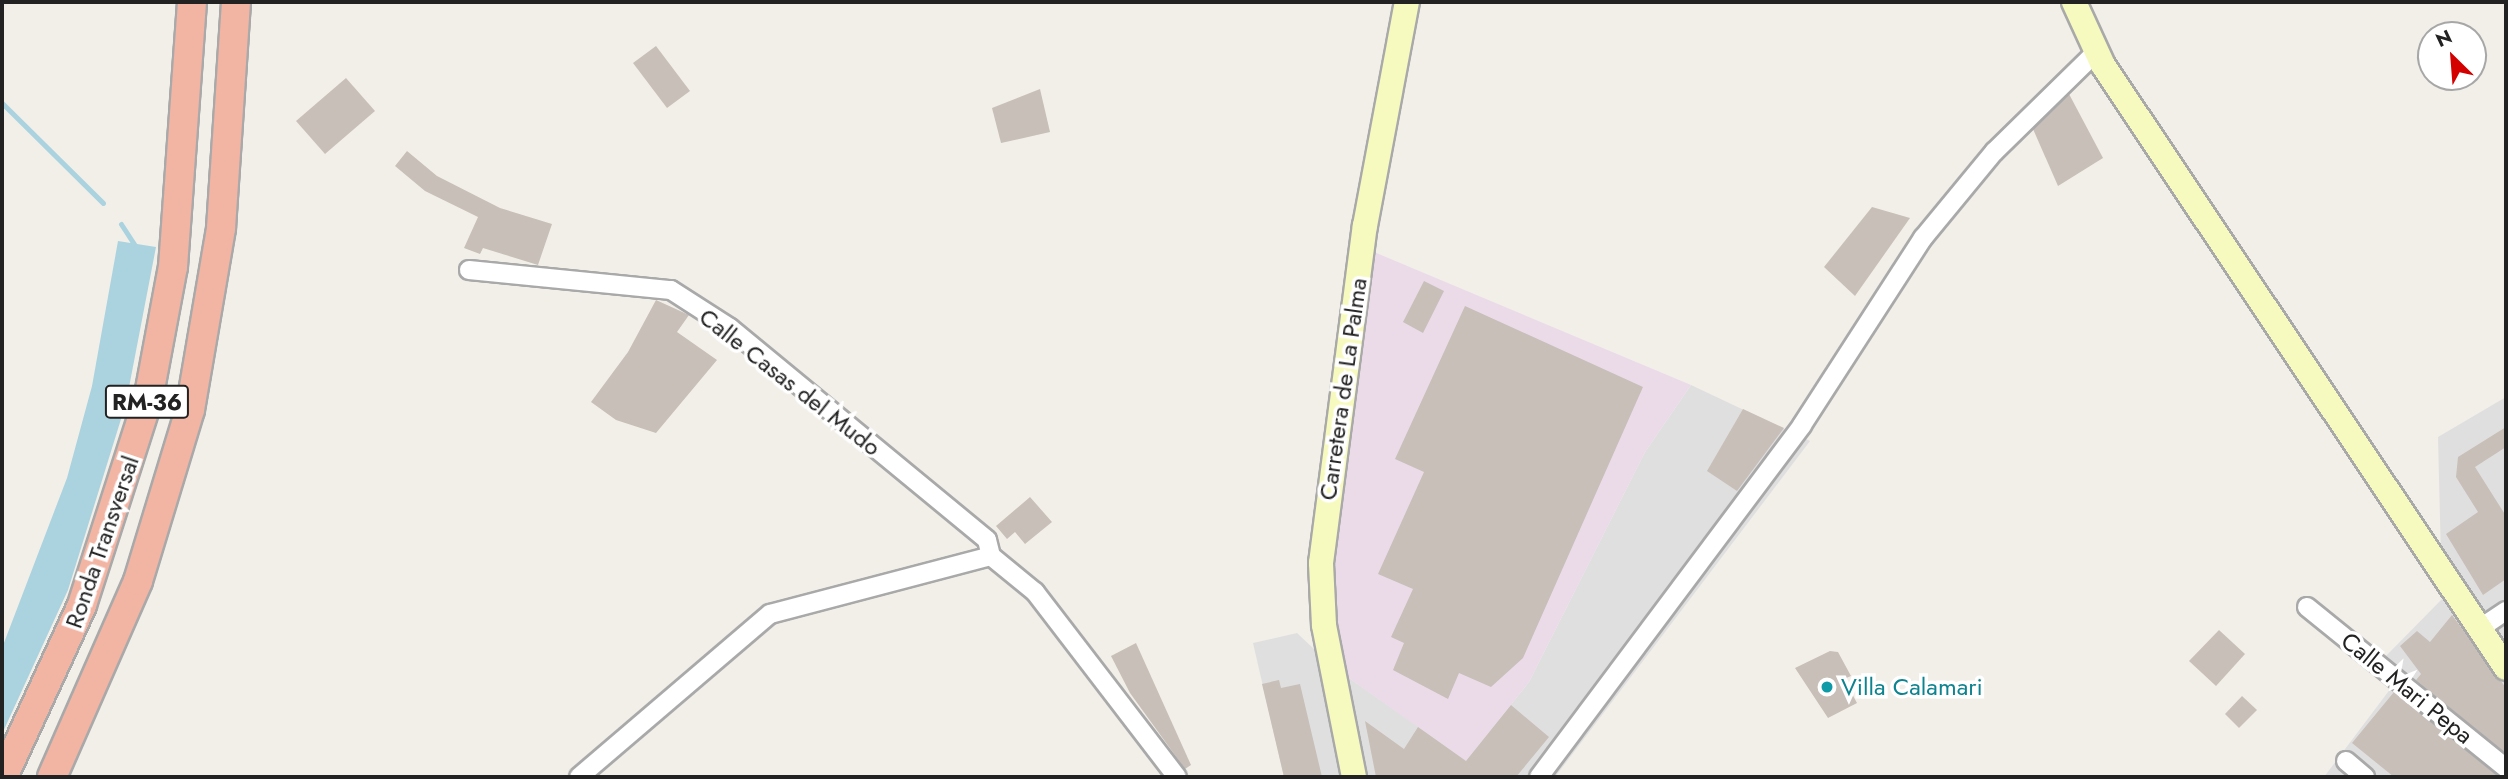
<!DOCTYPE html>
<html>
<head>
<meta charset="utf-8">
<style>
  body { margin:0 }
  #map { position:relative; width:2508px; height:779px; overflow:hidden; background:#f2efe9; font-family:Jost,sans-serif }
  div>[style] { position:absolute }
  [style*='--x'] { left:calc(var(--x)*1px); top:calc(var(--y)*1px); width:calc(var(--w)*1px); rotate:calc(var(--a)*1deg) }
  .residential>* { inset:0; background:#e0dfdf }
  .industrial>* { inset:0; background:#ebdbe8 }
  .water>* { inset:0; background:#aad3df }
  .stream>* { height:5px; margin:-2.5px; padding:0 2.5px; transform-origin:2.5px; border-radius:2.5px; background:#aad3df }
  .building>* { inset:0; background:#c7bfb8 }
  .roads { filter:drop-shadow(2px 0 #a9a9a9) drop-shadow(-2px 0 #a9a9a9) drop-shadow(0 2px #a9a9a9) drop-shadow(0 -2px #a9a9a9) }
  .minor>* { height:18px; margin:-9px; padding:0 9px; transform-origin:9px; border-radius:9px; background:#fff }
  .secondary>* { height:24px; margin:-12px; padding:0 12px; transform-origin:12px; border-radius:12px; background:#f7fabf }
  .trunk>* { height:28px; margin:-14px; padding:0 14px; transform-origin:14px; border-radius:14px; background:#f2b4a3 }
  .dots>* { width:19px; height:19px; translate:-50% -50%; box-sizing:border-box; border:4px solid #fff; border-radius:50% }
  span { translate:-50% -50%; white-space:nowrap; text-align:center; line-height:1.15; -webkit-text-stroke:7px #fff; paint-order:stroke }
  .shield-label span { padding:2px 5px; background:#fff; border:2px solid; border-radius:5px; -webkit-text-stroke-width:0 }
  .shield-label { font-size:23px; color:#222; font-weight:700 }
  .street-label { font-size:24px; color:#222 }
  .culture-label { font-size:24px; color:#0d838f }
  .left { translate:0 -50%; text-align:left }
  .frame { position:absolute; inset:0; border:4px solid #222; pointer-events:none }
  .north { position:absolute; left:2417px; top:21px; width:70px; height:70px; box-sizing:border-box; background:#fff; border:2px solid #a7a7a7; border-radius:50%; rotate:335deg; font-size:19px; font-weight:700; line-height:28px; text-align:center; color:#222 }
  .north::after { content:''; display:block; margin:auto; width:24px; height:32px; background:#d40000; clip-path:polygon(50% 0,100% 100%,50% 72%,0 100%) }
</style>
</head>
<body>
<div id="map">
  <div class="residential">
    <i style="clip-path:polygon(1691px 385px,1810px 441px,1555px 777px,1284px 777px,1253px 643px,1297px 633px,1332px 666px,1466px 760px,1529px 682px,1645px 452px)"></i>
    <i style="clip-path:polygon(2506px 397px,2506px 777px,2324px 777px,2391px 688px,2384px 658px,2442px 599px,2438px 437px)"></i>
  </div>
  <div class="industrial">
    <i style="clip-path:polygon(1362px 247px,1691px 385px,1645px 452px,1529px 682px,1466px 761px,1332px 666px,1324px 625px)"></i>
  </div>
  <div class="water">
    <i style="clip-path:polygon(118px 241px,156px 247px,126px 403px,68px 590px,2px 734px,2px 648px,67px 478px,92px 386px)"></i>
  </div>
  <div class="stream">
    <i style="--x:2;--y:103;--w:142;--a:44.7"></i>
    <i style="--x:121;--y:224;--w:30;--a:57"></i>
  </div>
  <div class="building">
    <i style="clip-path:polygon(656px 46px,690px 91px,667px 108px,633px 63px)"></i>
    <i style="clip-path:polygon(346px 78px,375px 111px,325px 154px,296px 121px)"></i>
    <i style="clip-path:polygon(1040px 89px,1050px 132px,1001px 143px,992px 108px)"></i>
    <i style="clip-path:polygon(2069px 94px,2103px 158px,2058px 186px,2033px 129px)"></i>
    <i style="clip-path:polygon(407px 151px,437px 176px,500px 208px,552px 224px,538px 265px,483px 248px,480px 254px,464px 248px,478px 217px,425px 191px,395px 166px)"></i>
    <i style="clip-path:polygon(1872px 207px,1910px 218px,1855px 296px,1824px 267px)"></i>
    <i style="clip-path:polygon(1424px 281px,1444px 291px,1423px 333px,1403px 322px)"></i>
    <i style="clip-path:polygon(656px 300px,689px 315px,677px 332px,717px 360px,656px 433px,616px 420px,591px 402px,628px 352px)"></i>
    <i style="clip-path:polygon(1465px 306px,1643px 387px,1523px 658px,1491px 687px,1459px 673px,1448px 699px,1393px 670px,1404px 643px,1391px 637px,1413px 589px,1378px 574px,1424px 472px,1395px 459px)"></i>
    <i style="clip-path:polygon(1743px 409px,1784px 428px,1737px 491px,1707px 471px)"></i>
    <i style="clip-path:polygon(2506px 427px,2506px 447px,2475px 467px,2506px 516px,2506px 579px,2483px 595px,2446px 534px,2478px 512px,2456px 477px,2458px 457px)"></i>
    <i style="clip-path:polygon(1030px 497px,1052px 522px,1025px 544px,1015px 532px,1007px 539px,996px 526px)"></i>
    <i style="clip-path:polygon(2452px 615px,2506px 688px,2506px 754px,2416px 680px,2421px 674px,2400px 646px,2417px 631px,2430px 642px)"></i>
    <i style="clip-path:polygon(2219px 630px,2245px 654px,2216px 686px,2189px 661px)"></i>
    <i style="clip-path:polygon(1136px 643px,1191px 765px,1185px 769px,1130px 693px,1111px 656px)"></i>
    <i style="clip-path:polygon(1830px 651px,1838px 652px,1851px 676px,1844px 679px,1857px 703px,1828px 718px,1795px 668px)"></i>
    <i style="clip-path:polygon(1279px 680px,1281px 688px,1300px 684px,1322px 777px,1284px 777px,1262px 684px)"></i>
    <i style="clip-path:polygon(2394px 692px,2499px 777px,2500px 777px,2394px 777px,2352px 743px)"></i>
    <i style="clip-path:polygon(2242px 696px,2257px 710px,2239px 728px,2225px 714px)"></i>
    <i style="clip-path:polygon(1511px 705px,1549px 737px,1516px 777px,1376px 777px,1365px 721px,1404px 749px,1418px 727px,1466px 761px)"></i>
  </div>
  <div class="roads">
    <div class="minor">
      <i style="--x:469;--y:270;--w:203;--a:5.7"></i>
      <i style="--x:671;--y:290;--w:70;--a:32.8"></i>
      <i style="--x:730;--y:328;--w:333;--a:39.5"></i>
      <i style="--x:987;--y:540;--w:16;--a:76"></i>
      <i style="--x:2307;--y:607;--w:256;--a:39"></i>
      <i style="--x:2479;--y:629;--w:32;--a:-34"></i>
      <i style="--x:2346;--y:761;--w:25;--a:40"></i>
      <i style="--x:579;--y:777;--w:251;--a:-40.5"></i>
      <i style="--x:770;--y:614;--w:228;--a:-14.7"></i>
      <i style="--x:991;--y:556;--w:57;--a:39.3"></i>
      <i style="--x:1035;--y:592;--w:233;--a:52.5"></i>
      <i style="--x:1539;--y:777;--w:439;--a:-53.2"></i>
      <i style="--x:1802;--y:425;--w:223;--a:-57.1"></i>
      <i style="--x:1923;--y:238;--w:112;--a:-50.5"></i>
      <i style="--x:1994;--y:152;--w:143;--a:-44.4"></i>
    </div>
    <div class="secondary">
      <i style="--x:2074;--y:2;--w:69;--a:65.3"></i>
      <i style="--x:2103;--y:65;--w:725;--a:56.24"></i>
      <i style="--x:1354;--y:777;--w:155;--a:-101.2"></i>
      <i style="--x:1324;--y:625;--w:62;--a:-92.8"></i>
      <i style="--x:1321;--y:563;--w:340;--a:-82.6"></i>
      <i style="--x:1365;--y:226;--w:228;--a:-79.4"></i>
    </div>
    <div class="trunk">
      <i style="--x:3;--y:777;--w:189;--a:-65.3"></i>
      <i style="--x:82;--y:605;--w:215;--a:-72.2"></i>
      <i style="--x:148;--y:400;--w:135;--a:-79.4"></i>
      <i style="--x:173;--y:267;--w:266;--a:-85.9"></i>
      <i style="--x:52;--y:777;--w:214;--a:-66.3"></i>
      <i style="--x:138;--y:581;--w:179;--a:-73.1"></i>
      <i style="--x:190;--y:410;--w:185;--a:-80.3"></i>
      <i style="--x:221;--y:228;--w:226;--a:-86.2"></i>
    </div>
  </div>
  <div class="dots">
    <i style="left:1827px;top:687px;background:#0f9aa8"></i>
  </div>
  <div class="shield-label">
    <span style="left:147px;top:402px">RM-36</span>
  </div>
  <div class="street-label">
    <span style="left:790px;top:382px;rotate:38deg">Calle Casas del Mudo</span>
    <span style="left:1343px;top:389px;rotate:-82deg">Carretera de La Palma</span>
    <span style="left:102px;top:542px;rotate:-71deg">Ronda Transversal</span>
    <span style="left:2407px;top:688px;rotate:39deg">Calle Mari Pepa</span>
  </div>
  <div class="culture-label">
    <span class="left" style="left:1841px;top:687px">Villa Calamari</span>
  </div>
  <div class="frame"></div>
  <div class="north">N</div>
</div>
</body>
</html>
